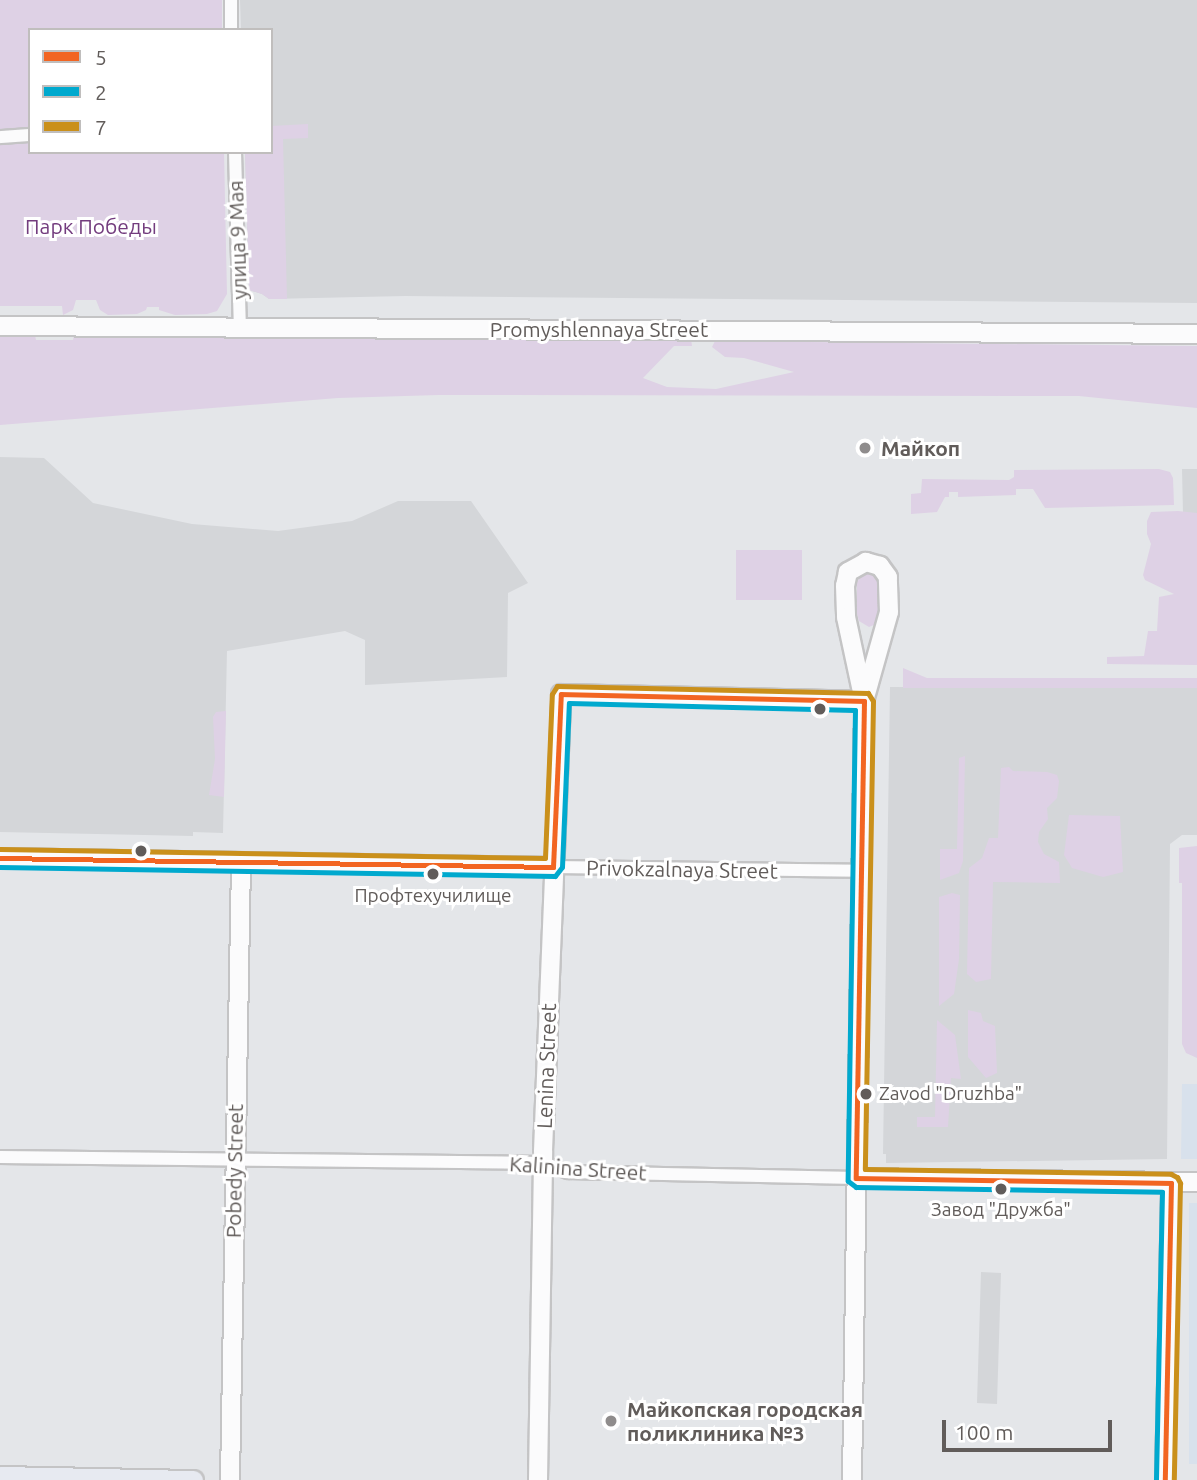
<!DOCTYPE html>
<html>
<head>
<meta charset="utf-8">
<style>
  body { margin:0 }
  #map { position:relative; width:1197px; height:1480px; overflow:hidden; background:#e4e6e9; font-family:Ubuntu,sans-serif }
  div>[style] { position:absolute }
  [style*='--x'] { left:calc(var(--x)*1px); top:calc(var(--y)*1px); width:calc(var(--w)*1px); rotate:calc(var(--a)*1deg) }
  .commercial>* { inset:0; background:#d8e1ec }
  .industrial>* { inset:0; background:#d4d6d9 }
  .green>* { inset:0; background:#ded1e5 }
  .roads { filter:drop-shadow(2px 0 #c4c4c5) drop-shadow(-2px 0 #c4c4c5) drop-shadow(0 2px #c4c4c5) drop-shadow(0 -2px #c4c4c5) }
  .street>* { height:12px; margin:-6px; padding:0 6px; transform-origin:6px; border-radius:6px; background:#fbfbfc }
  .secondary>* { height:18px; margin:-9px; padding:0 9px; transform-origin:9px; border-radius:9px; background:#fbfbfc }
  .primary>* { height:19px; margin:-9.5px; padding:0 9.5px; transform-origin:9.5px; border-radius:9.5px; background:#e7eaf1 }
  .bus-1>* { height:5px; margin:-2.5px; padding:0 2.5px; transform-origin:2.5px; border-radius:2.5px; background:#f26522 }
  .bus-2>* { height:5px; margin:-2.5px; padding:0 2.5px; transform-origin:2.5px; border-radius:2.5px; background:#00a9ce }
  .bus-3>* { height:5px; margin:-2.5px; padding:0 2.5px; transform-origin:2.5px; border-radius:2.5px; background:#ca901b }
  .dots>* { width:19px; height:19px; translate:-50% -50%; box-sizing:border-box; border:4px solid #fff; border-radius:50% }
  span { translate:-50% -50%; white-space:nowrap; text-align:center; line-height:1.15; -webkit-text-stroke:6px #fff; paint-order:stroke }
  .bus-label { font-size:19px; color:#615c5a }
  .left { translate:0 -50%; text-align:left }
  .park-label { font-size:21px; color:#733c7e }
  .street-label { font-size:21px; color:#615c5a }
  .poi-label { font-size:21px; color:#615c5a; font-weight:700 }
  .legend { position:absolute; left:28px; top:28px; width:245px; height:126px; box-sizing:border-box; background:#fff; border:2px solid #c0bebd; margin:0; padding:9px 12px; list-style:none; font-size:21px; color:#615c5a }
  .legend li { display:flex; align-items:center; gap:14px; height:35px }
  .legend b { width:35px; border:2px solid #c0bebd }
  .scale { position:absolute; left:942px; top:1420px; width:170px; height:32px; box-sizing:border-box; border:4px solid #615c5a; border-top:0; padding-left:9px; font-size:21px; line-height:24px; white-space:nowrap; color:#615c5a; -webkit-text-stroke:5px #fff; paint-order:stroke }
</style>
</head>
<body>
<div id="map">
  <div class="commercial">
    <i style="clip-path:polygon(1182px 1084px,1197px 1084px,1197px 1159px,1181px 1159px)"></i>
    <i style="clip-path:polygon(1189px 1203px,1197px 1203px,1197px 1464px,1189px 1464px)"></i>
  </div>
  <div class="industrial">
    <i style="clip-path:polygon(240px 0,1197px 0,1197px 303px,405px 296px,269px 299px,262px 294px,249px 290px,245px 152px,271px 152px,271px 30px,241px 30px)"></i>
    <i style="clip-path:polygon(0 457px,44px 458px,93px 503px,192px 524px,278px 531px,352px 521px,398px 501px,471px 501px,528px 583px,508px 593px,507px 677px,365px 685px,365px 640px,345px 631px,227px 651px,223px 833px,193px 832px,193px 836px,0 832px)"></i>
    <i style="clip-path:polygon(1182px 469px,1197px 469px,1197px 591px,1183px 513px)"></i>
    <i style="clip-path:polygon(890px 687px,1197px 688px,1197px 835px,1182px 835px,1170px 844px,1167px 1159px,886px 1163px,886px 1154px,883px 1154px)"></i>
    <i style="clip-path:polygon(981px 1272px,1001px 1273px,997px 1404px,977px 1403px)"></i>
  </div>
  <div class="green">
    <i style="clip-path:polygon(0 0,222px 0,222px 30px,30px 30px,30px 152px,224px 152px,227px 294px,217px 311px,207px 314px,175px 315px,159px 310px,159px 307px,147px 307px,146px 310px,137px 314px,108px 315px,100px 310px,96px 300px,76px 300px,73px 310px,63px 315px,62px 306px,0 306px)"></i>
    <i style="clip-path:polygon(308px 124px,308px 138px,283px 139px,287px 299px,269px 299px,262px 294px,249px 290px,245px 152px,271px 152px,271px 126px)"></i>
    <i style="clip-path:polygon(0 335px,35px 335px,36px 340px,73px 340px,74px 335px,691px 339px,692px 346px,674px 346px,643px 378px,667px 387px,716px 389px,794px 372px,744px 358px,725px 357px,712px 347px,715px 341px,1197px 346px,1197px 408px,1079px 396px,439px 395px,338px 398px,0 425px)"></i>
    <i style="clip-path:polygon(1159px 469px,1170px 472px,1173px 478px,1174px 505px,1045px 508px,1033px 489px,1016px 489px,1016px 495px,958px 497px,958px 492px,949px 492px,949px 497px,945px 497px,937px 512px,911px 514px,911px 494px,921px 493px,922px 479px,1009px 480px,1014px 477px,1014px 470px)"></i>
    <i style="clip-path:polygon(1178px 511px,1197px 513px,1197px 665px,1107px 664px,1107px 657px,1144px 656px,1148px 631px,1157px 631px,1159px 597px,1174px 594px,1145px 580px,1143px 575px,1151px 544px,1147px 534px,1147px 521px,1151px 512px)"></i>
    <i style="clip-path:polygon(736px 550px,802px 550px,802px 600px,736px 600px)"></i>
    <i style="clip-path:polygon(865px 571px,873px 571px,880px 580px,880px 617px,876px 624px,869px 627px,859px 621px,857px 614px,857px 582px)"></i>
    <i style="clip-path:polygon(903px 668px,927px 678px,1197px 678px,1197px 688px,903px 688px)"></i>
    <i style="clip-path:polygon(226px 711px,224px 797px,209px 795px,215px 759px,213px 717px,216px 712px)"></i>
    <i style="clip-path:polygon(965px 756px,963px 861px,959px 873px,940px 880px,940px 849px,957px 849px,959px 758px)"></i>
    <i style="clip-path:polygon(1009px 767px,1013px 771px,1047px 772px,1057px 775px,1059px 781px,1057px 798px,1047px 808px,1048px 819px,1039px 832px,1038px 842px,1044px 854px,1059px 862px,1060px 883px,993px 882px,991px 979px,976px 982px,967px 974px,969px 868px,982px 858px,989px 838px,998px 838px,1001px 768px)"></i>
    <i style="clip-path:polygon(1069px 815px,1120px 816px,1123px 872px,1103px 877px,1072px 868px,1064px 855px)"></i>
    <i style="clip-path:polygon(1197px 846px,1197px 1058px,1186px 1053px,1182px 1044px,1182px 883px,1179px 883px,1179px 848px)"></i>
    <i style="clip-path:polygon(952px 893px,960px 895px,959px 959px,954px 994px,939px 1006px,939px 897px)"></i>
    <i style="clip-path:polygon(968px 1010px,981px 1013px,983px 1021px,995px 1026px,997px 1073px,986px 1078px,968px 1057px)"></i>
    <i style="clip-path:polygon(937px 1020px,955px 1035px,961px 1079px,951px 1078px,948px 1127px,917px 1127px,917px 1117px,935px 1117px)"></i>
  </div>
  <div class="roads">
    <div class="street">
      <i style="--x:231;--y:0;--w:30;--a:90"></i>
      <i style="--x:0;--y:137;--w:30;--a:-4"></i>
      <i style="--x:235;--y:152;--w:175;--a:88.4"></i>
      <i style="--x:553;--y:867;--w:306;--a:0.7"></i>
      <i style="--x:0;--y:1157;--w:543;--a:0.63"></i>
      <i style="--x:543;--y:1163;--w:27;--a:20"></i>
      <i style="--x:568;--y:1172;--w:288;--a:1.2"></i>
    </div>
    <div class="secondary">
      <i style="--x:0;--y:326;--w:1197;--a:0.38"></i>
      <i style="--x:0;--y:858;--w:553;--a:0.93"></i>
      <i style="--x:856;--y:1178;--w:341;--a:0.7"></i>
      <i style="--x:230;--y:1480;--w:617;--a:-88.98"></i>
      <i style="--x:538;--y:1480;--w:329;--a:-89.1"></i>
      <i style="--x:543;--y:1151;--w:457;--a:-87.7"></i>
      <i style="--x:561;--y:694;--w:303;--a:1.3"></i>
      <i style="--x:852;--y:1480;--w:779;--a:-89.12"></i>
      <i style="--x:864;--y:701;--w:92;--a:-74.3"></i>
      <i style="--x:889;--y:612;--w:35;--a:-92"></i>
      <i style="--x:888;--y:577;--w:14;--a:-126"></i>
      <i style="--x:880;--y:566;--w:15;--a:-164"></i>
      <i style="--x:866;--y:562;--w:21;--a:151"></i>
      <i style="--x:848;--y:572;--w:14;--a:102"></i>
      <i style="--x:845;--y:586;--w:31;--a:88"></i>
      <i style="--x:846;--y:617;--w:86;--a:77.9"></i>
      <i style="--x:1165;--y:1480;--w:297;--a:-88.8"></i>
    </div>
    <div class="primary">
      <i style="--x:0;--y:1476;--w:193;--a:1.2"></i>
    </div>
  </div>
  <div class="bus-1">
    <i style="--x:0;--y:858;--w:553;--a:0.93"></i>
    <i style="--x:553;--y:867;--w:173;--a:-87.4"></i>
    <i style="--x:561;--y:694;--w:303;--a:1.3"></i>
    <i style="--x:864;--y:701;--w:477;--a:91"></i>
    <i style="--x:856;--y:1178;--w:315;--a:0.9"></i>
    <i style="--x:1171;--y:1183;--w:297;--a:91.2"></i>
  </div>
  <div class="bus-2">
    <i style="--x:0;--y:867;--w:555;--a:0.93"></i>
    <i style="--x:555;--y:876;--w:11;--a:-52"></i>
    <i style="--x:562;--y:867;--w:164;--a:-87.6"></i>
    <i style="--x:569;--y:703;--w:286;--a:1.4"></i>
    <i style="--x:855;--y:710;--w:471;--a:90.9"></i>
    <i style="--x:848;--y:1181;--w:10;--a:37"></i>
    <i style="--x:856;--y:1187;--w:306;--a:0.9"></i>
    <i style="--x:1162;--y:1192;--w:288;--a:91.2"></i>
  </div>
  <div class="bus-3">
    <i style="--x:0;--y:849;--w:545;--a:0.95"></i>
    <i style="--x:545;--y:858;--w:164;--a:-87.6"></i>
    <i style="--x:552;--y:694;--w:9;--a:-58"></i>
    <i style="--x:557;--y:686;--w:311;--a:1.3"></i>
    <i style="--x:868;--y:693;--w:9;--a:58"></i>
    <i style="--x:873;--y:701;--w:468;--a:91"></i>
    <i style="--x:865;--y:1169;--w:306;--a:0.9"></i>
    <i style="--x:1171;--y:1174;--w:7;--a:27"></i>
    <i style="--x:1177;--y:1177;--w:7;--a:63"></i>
    <i style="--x:1180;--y:1183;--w:297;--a:91.2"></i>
  </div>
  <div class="dots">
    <i style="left:865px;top:448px;background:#8f8c8c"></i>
    <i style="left:820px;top:709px;background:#615c5a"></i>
    <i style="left:141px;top:851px;background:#615c5a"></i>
    <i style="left:433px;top:874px;background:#615c5a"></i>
    <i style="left:866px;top:1094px;background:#615c5a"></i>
    <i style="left:1001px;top:1189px;background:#615c5a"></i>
    <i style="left:611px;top:1421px;background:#8f8c8c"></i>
  </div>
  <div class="bus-label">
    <span style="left:433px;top:896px">Профтехучилище</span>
    <span class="left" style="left:879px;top:1094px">Zavod "Druzhba"</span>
    <span style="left:1001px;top:1210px">Завод "Дружба"</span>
  </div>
  <div class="park-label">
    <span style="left:91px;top:226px">Парк Победы</span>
  </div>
  <div class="street-label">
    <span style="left:237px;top:240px;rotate:-92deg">улица 9 Мая</span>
    <span style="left:599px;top:329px">Promyshlennaya Street</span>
    <span style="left:682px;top:869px;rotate:1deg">Privokzalnaya Street</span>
    <span style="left:546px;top:1066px;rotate:-88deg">Lenina Street</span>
    <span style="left:578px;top:1168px;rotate:4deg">Kalinina Street</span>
    <span style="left:234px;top:1171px;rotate:-89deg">Pobedy Street</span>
  </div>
  <div class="poi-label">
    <span class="left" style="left:881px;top:448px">Майкоп</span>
    <span class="left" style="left:627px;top:1421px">Майкопская городская<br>поликлиника №3</span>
  </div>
  <ul class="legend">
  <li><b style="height:9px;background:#f26522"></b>5</li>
  <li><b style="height:9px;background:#00a9ce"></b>2</li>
  <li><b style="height:9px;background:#ca901b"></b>7</li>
  </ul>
  <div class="scale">100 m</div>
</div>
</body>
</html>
